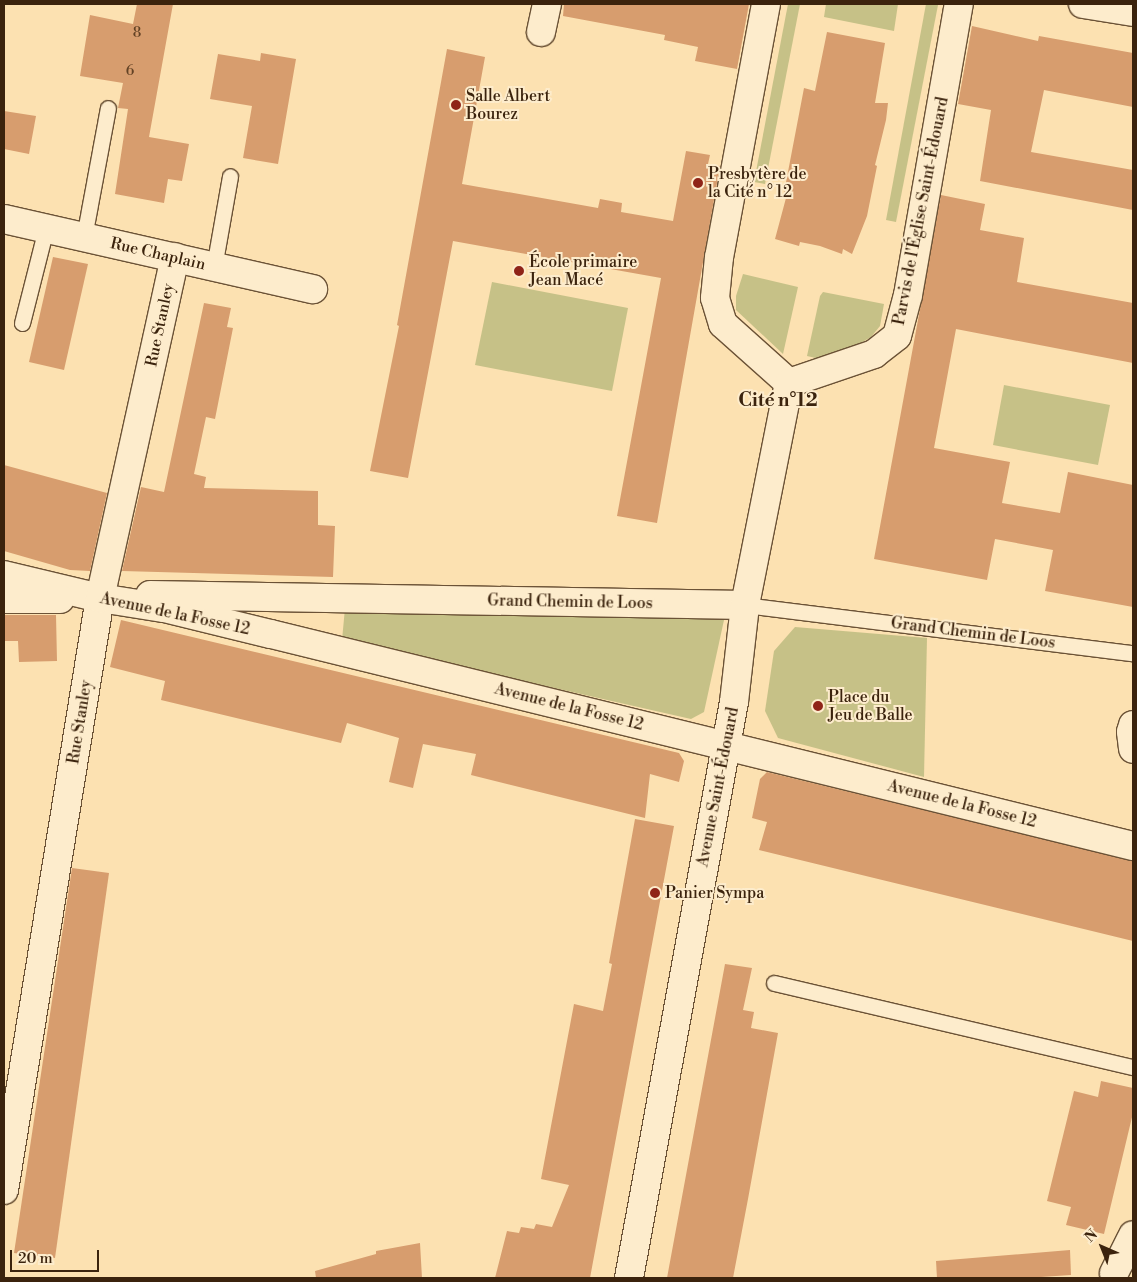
<!DOCTYPE html>
<html>
<head>
<meta charset="utf-8">
<style>
  body { margin:0 }
  #map { position:relative; width:1137px; height:1282px; overflow:hidden; background:#fce1b1; font-family:"Libre Bodoni",serif }
  div>[style] { position:absolute }
  [style*='--x'] { left:calc(var(--x)*1px); top:calc(var(--y)*1px); width:calc(var(--w)*1px); rotate:calc(var(--a)*1deg) }
  .green>* { inset:0; background:#c6c187 }
  .building>* { inset:0; background:#d79d6e }
  .roads { filter:drop-shadow(1px 0 #6b5236) drop-shadow(-1px 0 #6b5236) drop-shadow(0 1px #6b5236) drop-shadow(0 -1px #6b5236) }
  .lane>* { height:15px; margin:-7.5px; padding:0 7.5px; transform-origin:7.5px; border-radius:7.5px; background:#fdeccc }
  .street>* { height:28px; margin:-14px; padding:0 14px; transform-origin:14px; border-radius:14px; background:#fdeccc }
  .dots>* { width:14px; height:14px; translate:-50% -50%; box-sizing:border-box; border:2px solid #fdeccc; border-radius:50% }
  span { translate:-50% -50%; white-space:nowrap; text-align:center; line-height:1.15; -webkit-text-stroke:4px #fdeccc; paint-order:stroke }
  .number-label { font-size:14px; color:#624225 }
  .number-label span { -webkit-text-stroke-width:0 }
  .poi-label { font-size:16px; color:#3b230d }
  .left { translate:0 -50%; text-align:left }
  .street-label { font-size:16px; color:#3b230d }
  .quarter-label { font-size:19px; color:#3b230d; font-weight:700 }
  .frame { position:absolute; inset:0; border:5px solid #3b230d; pointer-events:none }
  .north { position:absolute; left:1077px; top:1222px; width:50px; height:50px; -webkit-text-stroke:4px #fdeccc; paint-order:stroke; rotate:316deg; font-size:14px; font-weight:700; line-height:20px; text-align:center; color:#3b230d }
  .north::after { content:''; display:block; margin:auto; width:18px; height:22px; background:#3b230d; clip-path:polygon(50% 0,100% 100%,50% 72%,0 100%) }
  .scale { position:absolute; left:10px; top:1250px; width:89px; height:22px; box-sizing:border-box; border:2px solid #3b230d; border-top:0; padding-left:6px; font-size:15px; line-height:18px; white-space:nowrap; color:#3b230d; -webkit-text-stroke:4px #fdeccc; paint-order:stroke }
</style>
</head>
<body>
<div id="map">
  <div class="green">
    <i style="clip-path:polygon(788px 4px,800px 4px,765px 184px,754px 182px)"></i>
    <i style="clip-path:polygon(826px 4px,898px 4px,894px 31px,824px 17px)"></i>
    <i style="clip-path:polygon(926px 4px,938px 5px,896px 222px,886px 220px)"></i>
    <i style="clip-path:polygon(743px 274px,798px 287px,783px 354px,736px 310px,736px 296px)"></i>
    <i style="clip-path:polygon(492px 282px,628px 308px,612px 391px,475px 365px)"></i>
    <i style="clip-path:polygon(823px 292px,884px 304px,880px 326px,871px 337px,842px 354px,820px 359px,807px 356px,820px 296px)"></i>
    <i style="clip-path:polygon(1004px 385px,1110px 405px,1098px 465px,993px 445px)"></i>
    <i style="clip-path:polygon(345px 608px,719px 611px,724px 620px,704px 712px,691px 719px,342px 640px)"></i>
    <i style="clip-path:polygon(795px 627px,927px 638px,924px 777px,778px 738px,765px 711px,774px 651px)"></i>
  </div>
  <div class="building">
    <i style="clip-path:polygon(137px 4px,173px 4px,149px 137px,189px 144px,182px 181px,168px 179px,164px 203px,115px 194px,128px 109px,118px 108px,123px 83px,80px 76px,90px 15px,133px 24px)"></i>
    <i style="clip-path:polygon(564px 4px,749px 4px,737px 69px,695px 61px,698px 47px,664px 40px,665px 35px,563px 16px)"></i>
    <i style="clip-path:polygon(972px 26px,1038px 41px,1039px 36px,1133px 53px,1133px 107px,1044px 90px,1031px 152px,1133px 170px,1133px 210px,980px 181px,991px 110px,958px 104px)"></i>
    <i style="clip-path:polygon(827px 32px,885px 43px,875px 103px,888px 103px,886px 120px,875px 165px,877px 166px,867px 216px,852px 254px,843px 249px,842px 254px,820px 246px,800px 242px,799px 246px,775px 239px,786px 198px,783px 198px,804px 88px,815px 91px)"></i>
    <i style="clip-path:polygon(447px 49px,485px 57px,462px 184px,598px 208px,600px 199px,622px 203px,621px 212px,673px 221px,686px 151px,710px 155px,708px 164px,720px 166px,657px 523px,617px 516px,661px 278px,453px 241px,408px 478px,370px 471px,399px 326px,397px 325px)"></i>
    <i style="clip-path:polygon(261px 53px,296px 59px,278px 164px,243px 158px,252px 106px,210px 99px,218px 54px,260px 61px)"></i>
    <i style="clip-path:polygon(4px 111px,36px 116px,29px 154px,4px 149px)"></i>
    <i style="clip-path:polygon(941px 195px,985px 204px,980px 230px,1024px 238px,1017px 282px,1133px 303px,1133px 363px,956px 329px,934px 448px,1010px 462px,1002px 503px,1060px 513px,1068px 472px,1133px 485px,1133px 607px,1045px 591px,1053px 550px,995px 539px,987px 580px,874px 559px)"></i>
    <i style="clip-path:polygon(53px 257px,88px 264px,64px 370px,29px 362px)"></i>
    <i style="clip-path:polygon(204px 303px,231px 308px,227px 327px,233px 328px,215px 419px,206px 417px,194px 474px,206px 477px,204px 488px,318px 491px,318px 525px,335px 526px,333px 577px,122px 571px,141px 487px,164px 492px)"></i>
    <i style="clip-path:polygon(4px 465px,107px 493px,90px 571px,70px 570px,4px 551px)"></i>
    <i style="clip-path:polygon(4px 615px,56px 615px,57px 661px,19px 662px,18px 641px,4px 641px)"></i>
    <i style="clip-path:polygon(121px 620px,679px 753px,684px 761px,679px 782px,650px 774px,645px 818px,471px 775px,476px 754px,423px 744px,413px 788px,389px 782px,399px 738px,347px 723px,341px 743px,161px 700px,165px 681px,110px 667px)"></i>
    <i style="clip-path:polygon(767px 772px,1133px 861px,1133px 941px,759px 850px,767px 822px,752px 818px,760px 779px)"></i>
    <i style="clip-path:polygon(635px 819px,674px 826px,590px 1278px,495px 1278px,507px 1231px,519px 1233px,521px 1227px,534px 1229px,536px 1224px,552px 1227px,569px 1185px,541px 1179px,574px 1004px,603px 1011px,612px 964px,609px 963px)"></i>
    <i style="clip-path:polygon(72px 868px,109px 873px,55px 1258px,14px 1253px)"></i>
    <i style="clip-path:polygon(725px 964px,752px 968px,743px 1010px,754px 1012px,751px 1028px,778px 1033px,748px 1199px,733px 1278px,667px 1278px)"></i>
    <i style="clip-path:polygon(1101px 1081px,1133px 1088px,1133px 1113px,1104px 1234px,1066px 1225px,1071px 1207px,1047px 1201px,1074px 1091px,1098px 1097px)"></i>
    <i style="clip-path:polygon(420px 1243px,422px 1278px,316px 1278px,315px 1271px,376px 1254px,376px 1251px)"></i>
    <i style="clip-path:polygon(1070px 1250px,1071px 1275px,1026px 1278px,937px 1278px,936px 1261px)"></i>
  </div>
  <div class="roads">
    <div class="lane">
      <i style="--x:84;--y:237;--w:131;--a:-79.5"></i>
      <i style="--x:214;--y:267;--w:92;--a:-80"></i>
      <i style="--x:22;--y:323;--w:98;--a:-75.8"></i>
      <i style="--x:745;--y:605;--w:391;--a:7.1"></i>
      <i style="--x:774;--y:983;--w:369;--a:13.2"></i>
    </div>
    <div class="street">
      <i style="--x:766;--y:4;--w:257;--a:100.5"></i>
      <i style="--x:719;--y:257;--w:41;--a:95.6"></i>
      <i style="--x:715;--y:298;--w:27;--a:73"></i>
      <i style="--x:723;--y:324;--w:89;--a:41.8"></i>
      <i style="--x:1083;--y:4;--w:51;--a:9.1"></i>
      <i style="--x:541;--y:32;--w:29;--a:-78"></i>
      <i style="--x:4;--y:219;--w:317;--a:12.8"></i>
      <i style="--x:789;--y:383;--w:90;--a:-18.8"></i>
      <i style="--x:874;--y:354;--w:29;--a:-38"></i>
      <i style="--x:897;--y:336;--w:42;--a:-75"></i>
      <i style="--x:908;--y:295;--w:295;--a:-80.1"></i>
      <i style="--x:4;--y:575;--w:99;--a:13.5"></i>
      <i style="--x:100;--y:598;--w:65;--a:8.9"></i>
      <i style="--x:164;--y:608;--w:110;--a:13.7"></i>
      <i style="--x:271;--y:634;--w:888;--a:13.82"></i>
      <i style="--x:150;--y:595;--w:595;--a:0.96"></i>
      <i style="--x:4;--y:599;--w:56;--a:0"></i>
      <i style="--x:1133;--y:725;--w:7;--a:106"></i>
      <i style="--x:1131;--y:732;--w:17;--a:83"></i>
      <i style="--x:4;--y:1190;--w:600;--a:-80.79"></i>
      <i style="--x:100;--y:598;--w:349;--a:-77.6"></i>
      <i style="--x:1114;--y:1273;--w:42;--a:-63.4"></i>
      <i style="--x:629;--y:1278;--w:585;--a:-79.67"></i>
      <i style="--x:734;--y:702;--w:98;--a:-83.5"></i>
      <i style="--x:745;--y:605;--w:226;--a:-78.8"></i>
    </div>
  </div>
  <div class="dots">
    <i style="left:456px;top:105px;background:#8f2418"></i>
    <i style="left:698px;top:183px;background:#8f2418"></i>
    <i style="left:519px;top:271px;background:#8f2418"></i>
    <i style="left:818px;top:706px;background:#8f2418"></i>
    <i style="left:655px;top:893px;background:#8f2418"></i>
  </div>
  <div class="number-label">
    <span style="left:137px;top:33px">8</span>
    <span style="left:130px;top:71px">6</span>
  </div>
  <div class="poi-label">
    <span class="left" style="left:466px;top:105px">Salle Albert<br>Bourez</span>
    <span class="left" style="left:708px;top:183px">Presbytère de<br>la Cité n° 12</span>
    <span class="left" style="left:529px;top:271px">École primaire<br>Jean Macé</span>
    <span class="left" style="left:828px;top:706px">Place du<br>Jeu de Balle</span>
    <span class="left" style="left:665px;top:893px">Panier Sympa</span>
  </div>
  <div class="street-label">
    <span style="left:921px;top:211px;rotate:-79deg">Parvis de l'Église Saint-Édouard</span>
    <span style="left:158px;top:254px;rotate:13deg">Rue Chaplain</span>
    <span style="left:160px;top:325px;rotate:-78deg">Rue Stanley</span>
    <span style="left:570px;top:602px;rotate:1deg">Grand Chemin de Loos</span>
    <span style="left:175px;top:614px;rotate:12deg">Avenue de la Fosse 12</span>
    <span style="left:973px;top:633px;rotate:7deg">Grand Chemin de Loos</span>
    <span style="left:569px;top:707px;rotate:14deg">Avenue de la Fosse 12</span>
    <span style="left:80px;top:722px;rotate:-81deg">Rue Stanley</span>
    <span style="left:718px;top:787px;rotate:-79deg">Avenue Saint-Édouard</span>
    <span style="left:962px;top:804px;rotate:14deg">Avenue de la Fosse 12</span>
  </div>
  <div class="quarter-label">
    <span style="left:778px;top:401px">Cité n°12</span>
  </div>
  <div class="frame"></div>
  <div class="north">N</div>
  <div class="scale">20 m</div>
</div>
</body>
</html>
